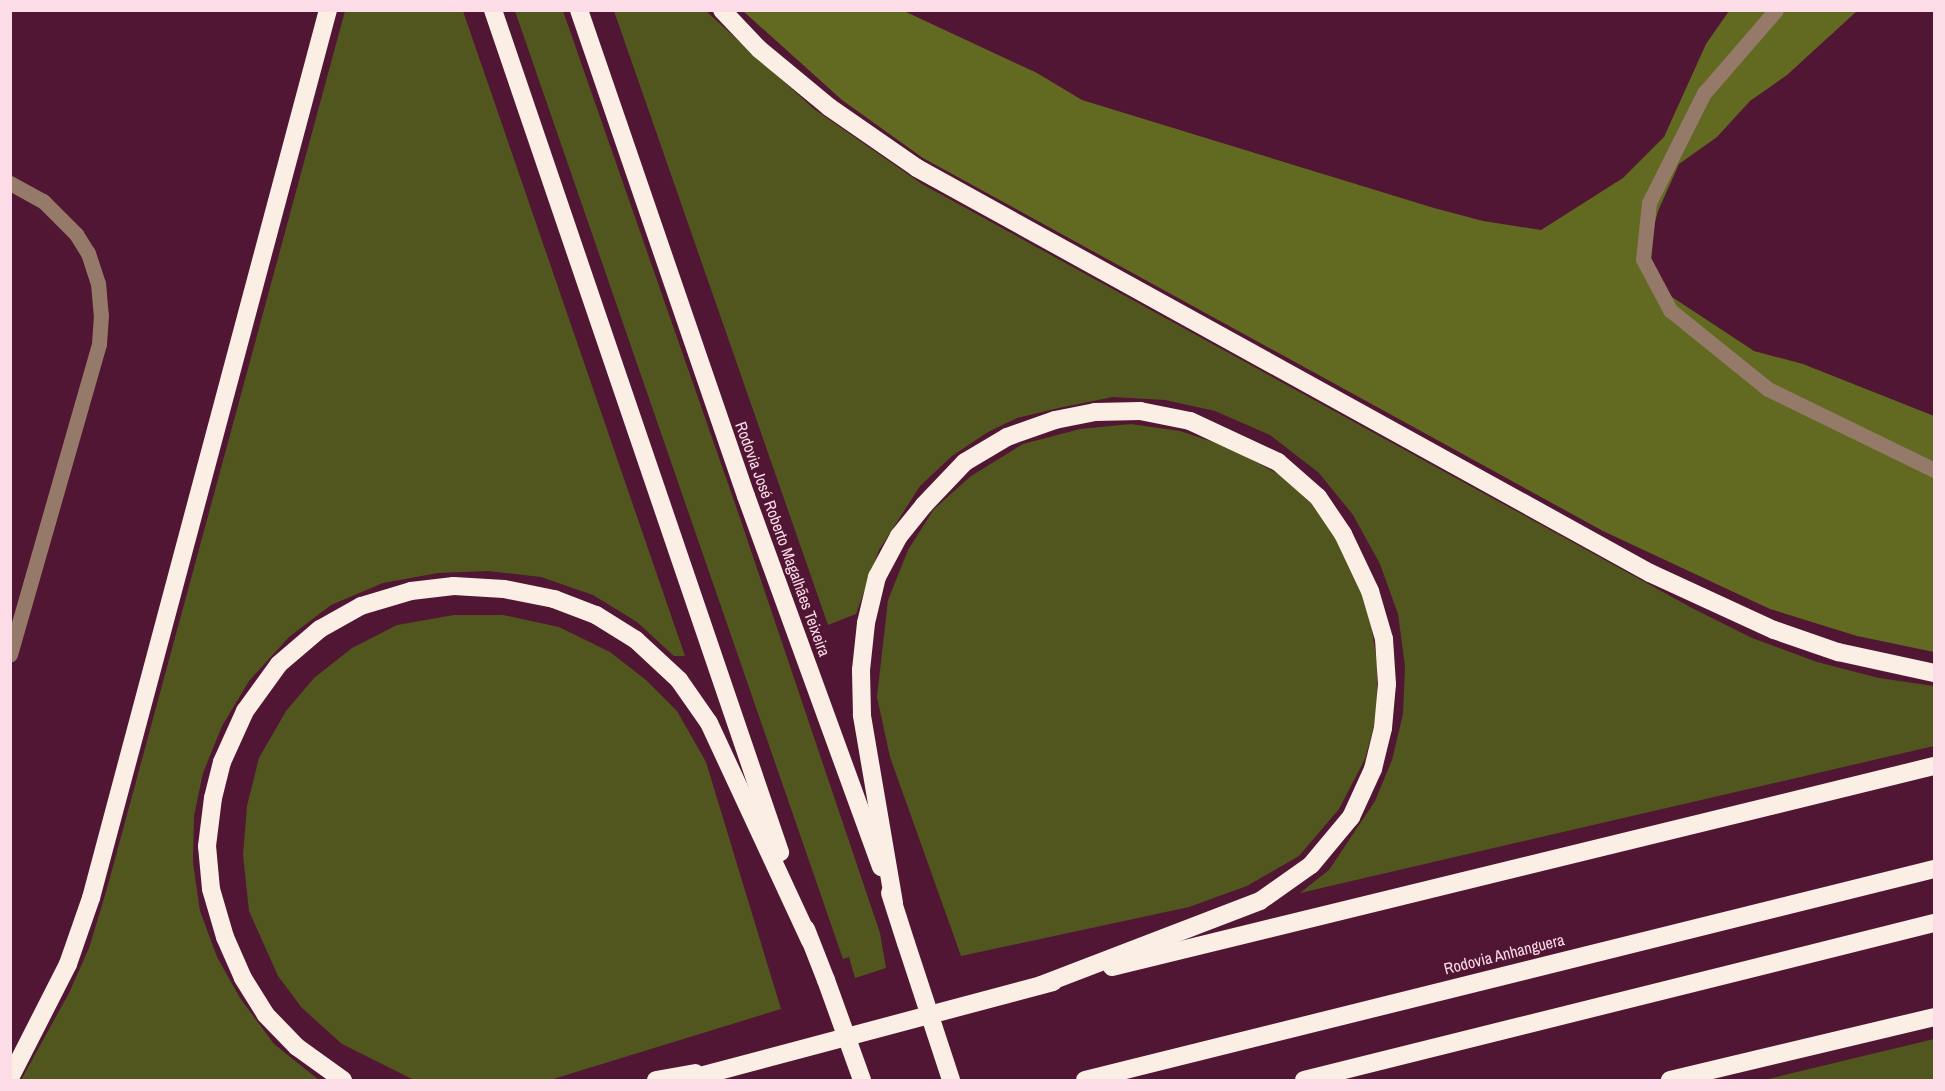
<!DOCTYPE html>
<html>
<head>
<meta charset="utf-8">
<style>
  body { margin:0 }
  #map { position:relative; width:1945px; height:1091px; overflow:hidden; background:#511633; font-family:"Archivo Narrow",sans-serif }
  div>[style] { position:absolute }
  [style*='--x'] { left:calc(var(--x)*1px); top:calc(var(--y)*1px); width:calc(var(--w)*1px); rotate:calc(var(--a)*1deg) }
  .green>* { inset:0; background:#50561d }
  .forest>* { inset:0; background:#626921 }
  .minor>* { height:15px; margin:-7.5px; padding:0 7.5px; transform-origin:7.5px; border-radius:7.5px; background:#957a69 }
  .highway>* { height:18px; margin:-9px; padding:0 9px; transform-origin:9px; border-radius:9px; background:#fbeee5 }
  .highway-bridge>* { height:18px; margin:-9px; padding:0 9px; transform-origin:9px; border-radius:9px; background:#fbeee5 }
  span { translate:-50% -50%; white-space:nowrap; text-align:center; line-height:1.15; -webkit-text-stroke:4.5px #511633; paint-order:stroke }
  .street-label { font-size:16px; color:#fbdce7 }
  .frame { position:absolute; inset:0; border:12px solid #fbdce7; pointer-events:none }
</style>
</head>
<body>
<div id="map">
  <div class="green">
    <i style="clip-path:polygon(345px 11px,463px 11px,685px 656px,674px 656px,637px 622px,593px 595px,541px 577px,488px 571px,438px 573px,383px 583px,331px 605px,289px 637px,249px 681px,222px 726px,203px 773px,194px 816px,193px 863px,200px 911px,217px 957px,240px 998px,274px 1044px,319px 1080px,21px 1080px,69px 993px,89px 948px,106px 892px)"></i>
    <i style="clip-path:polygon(515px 11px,563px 11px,740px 518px,880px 933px,886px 968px,855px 978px,849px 957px,843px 959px)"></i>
    <i style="clip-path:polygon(614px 11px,706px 11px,814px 109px,922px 184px,1692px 608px,1752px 638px,1817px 662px,1879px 678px,1934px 686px,1934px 746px,1300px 893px,1329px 870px,1375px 801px,1392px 760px,1403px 714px,1405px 666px,1398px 614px,1380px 564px,1353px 515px,1319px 473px,1270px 435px,1215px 411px,1165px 400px,1113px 397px,1063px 407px,1017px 418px,988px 432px,952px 456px,920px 486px,879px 550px,856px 614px,828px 625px)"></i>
    <i style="clip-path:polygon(1131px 424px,1180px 431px,1228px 447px,1280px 475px,1323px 514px,1350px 564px,1369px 612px,1377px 662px,1377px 714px,1365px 759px,1339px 809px,1299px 856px,1247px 886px,1189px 907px,961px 956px,890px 757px,877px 697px,888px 600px,908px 550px,934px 509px,971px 476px,1023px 444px,1080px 429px)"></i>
    <i style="clip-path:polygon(454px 615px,503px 615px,559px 627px,610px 652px,646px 680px,677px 711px,706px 762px,781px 1009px,550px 1080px,414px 1080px,342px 1044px,302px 1008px,278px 976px,249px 911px,243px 855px,247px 806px,259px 758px,286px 711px,314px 678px,352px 648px,397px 625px)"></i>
    <i style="clip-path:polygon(1934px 1039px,1934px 1080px,1764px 1080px)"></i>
  </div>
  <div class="forest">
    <i style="clip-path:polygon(743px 11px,904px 11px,1037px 73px,1082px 100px,1434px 208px,1483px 221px,1541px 230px,1623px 178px,1664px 137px,1706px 44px,1729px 11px,1857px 11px,1787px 75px,1750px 101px,1717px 137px,1679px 164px,1658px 211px,1645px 260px,1672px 297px,1754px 351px,1803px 364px,1934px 416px,1934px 652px,1857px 636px,1770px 609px,1603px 531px,923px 158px,842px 100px)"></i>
  </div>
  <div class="minor">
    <i style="--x:1776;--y:10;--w:110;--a:130.9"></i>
    <i style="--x:1704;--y:93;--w:123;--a:116.6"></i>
    <i style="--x:1649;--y:203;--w:56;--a:96.1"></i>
    <i style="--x:1643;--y:259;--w:58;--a:62.1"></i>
    <i style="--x:1670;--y:310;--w:126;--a:38.9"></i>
    <i style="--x:1768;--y:389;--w:185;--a:26"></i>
    <i style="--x:10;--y:183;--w:38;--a:29"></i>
    <i style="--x:43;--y:201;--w:47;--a:45"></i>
    <i style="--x:76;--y:234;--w:22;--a:58"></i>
    <i style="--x:88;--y:253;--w:32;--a:72"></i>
    <i style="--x:98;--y:283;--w:32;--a:85"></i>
    <i style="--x:101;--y:315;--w:29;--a:94"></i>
    <i style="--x:99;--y:344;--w:323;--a:106"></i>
  </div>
  <div class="highway">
    <i style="--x:493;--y:10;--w:890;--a:71.18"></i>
    <i style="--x:579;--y:10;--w:514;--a:71.04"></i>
    <i style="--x:746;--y:496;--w:395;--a:70"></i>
    <i style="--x:722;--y:10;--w:54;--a:46.5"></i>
    <i style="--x:759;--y:49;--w:91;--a:39.6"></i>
    <i style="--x:829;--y:107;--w:107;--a:34.7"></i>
    <i style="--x:917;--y:168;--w:837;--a:28.92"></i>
    <i style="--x:1650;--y:573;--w:136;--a:24.7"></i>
    <i style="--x:1774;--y:630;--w:68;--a:19"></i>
    <i style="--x:1838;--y:652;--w:98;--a:12.3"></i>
    <i style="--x:890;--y:893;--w:52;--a:72.3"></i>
    <i style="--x:894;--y:903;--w:191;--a:-99.7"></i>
    <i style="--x:862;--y:715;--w:45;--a:-91.3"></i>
    <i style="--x:861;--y:670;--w:47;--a:-83.9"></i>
    <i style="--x:866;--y:623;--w:47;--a:-76.6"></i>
    <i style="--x:877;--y:577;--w:47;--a:-61.8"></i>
    <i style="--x:899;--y:536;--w:40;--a:-51"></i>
    <i style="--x:924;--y:505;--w:59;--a:-46.4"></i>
    <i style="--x:965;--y:462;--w:49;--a:-30.8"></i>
    <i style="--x:1007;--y:437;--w:51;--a:-19.5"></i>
    <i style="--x:1055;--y:420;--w:41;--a:-11.3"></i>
    <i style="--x:1095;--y:412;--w:45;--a:-1.3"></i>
    <i style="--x:1140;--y:411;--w:51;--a:11.3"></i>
    <i style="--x:1190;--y:421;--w:97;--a:25"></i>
    <i style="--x:1278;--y:462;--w:53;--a:41.2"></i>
    <i style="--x:1318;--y:497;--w:45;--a:56"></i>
    <i style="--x:1343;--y:534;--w:63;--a:64.7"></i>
    <i style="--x:1370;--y:591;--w:50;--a:73.7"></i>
    <i style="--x:1384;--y:639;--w:45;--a:86.2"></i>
    <i style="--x:1387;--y:684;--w:44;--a:95.2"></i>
    <i style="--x:1383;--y:728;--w:42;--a:103.7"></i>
    <i style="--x:1373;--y:769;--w:53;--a:114.6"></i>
    <i style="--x:1351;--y:817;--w:62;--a:129.8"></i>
    <i style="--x:1311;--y:865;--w:62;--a:144.8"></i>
    <i style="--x:1260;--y:901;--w:235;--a:159"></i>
    <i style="--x:806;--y:929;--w:55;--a:68.6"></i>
    <i style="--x:1112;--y:967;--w:846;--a:-13.74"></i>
    <i style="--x:10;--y:1078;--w:128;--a:-63"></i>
    <i style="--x:68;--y:964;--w:70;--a:-70.8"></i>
    <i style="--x:91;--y:898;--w:919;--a:-75.06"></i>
    <i style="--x:343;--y:1080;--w:57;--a:-144.3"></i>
    <i style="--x:297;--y:1047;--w:45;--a:-134.1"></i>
    <i style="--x:266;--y:1015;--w:44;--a:-121.9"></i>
    <i style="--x:243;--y:978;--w:45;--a:-113.7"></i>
    <i style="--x:225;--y:937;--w:50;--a:-106.3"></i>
    <i style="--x:211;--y:889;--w:43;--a:-95.3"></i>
    <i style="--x:207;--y:846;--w:48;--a:-82.9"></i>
    <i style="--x:213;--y:798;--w:37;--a:-76"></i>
    <i style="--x:222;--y:762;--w:56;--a:-65.7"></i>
    <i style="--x:245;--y:711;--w:58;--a:-54.1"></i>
    <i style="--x:279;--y:664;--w:54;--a:-40.5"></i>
    <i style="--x:320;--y:629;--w:47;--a:-29.3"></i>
    <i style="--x:361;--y:606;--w:52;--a:-16.7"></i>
    <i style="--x:411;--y:591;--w:43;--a:-6.6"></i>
    <i style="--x:454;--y:586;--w:50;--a:3.4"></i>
    <i style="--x:504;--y:589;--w:51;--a:11.3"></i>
    <i style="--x:554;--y:599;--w:45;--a:20.9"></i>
    <i style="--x:596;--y:615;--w:47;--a:32"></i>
    <i style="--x:636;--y:640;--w:59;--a:42.9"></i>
    <i style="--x:679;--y:680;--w:52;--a:55.1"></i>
    <i style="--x:709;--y:723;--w:240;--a:65.1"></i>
    <i style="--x:656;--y:1080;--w:40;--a:-10"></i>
    <i style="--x:685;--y:1080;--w:381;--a:-14.9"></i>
    <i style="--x:1085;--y:1080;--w:875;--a:-13.96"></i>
    <i style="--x:1304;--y:1080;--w:649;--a:-13.99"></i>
    <i style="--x:1670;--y:1080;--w:271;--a:-13.4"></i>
  </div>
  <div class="highway-bridge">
    <i style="--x:906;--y:943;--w:144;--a:71.8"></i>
    <i style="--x:826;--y:980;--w:106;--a:70.2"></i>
  </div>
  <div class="street-label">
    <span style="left:783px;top:539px;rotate:70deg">Rodovia José Roberto Magalhães Teixeira</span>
    <span style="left:1504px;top:954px;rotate:-14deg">Rodovia Anhanguera</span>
  </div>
  <div class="frame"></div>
</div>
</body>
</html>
